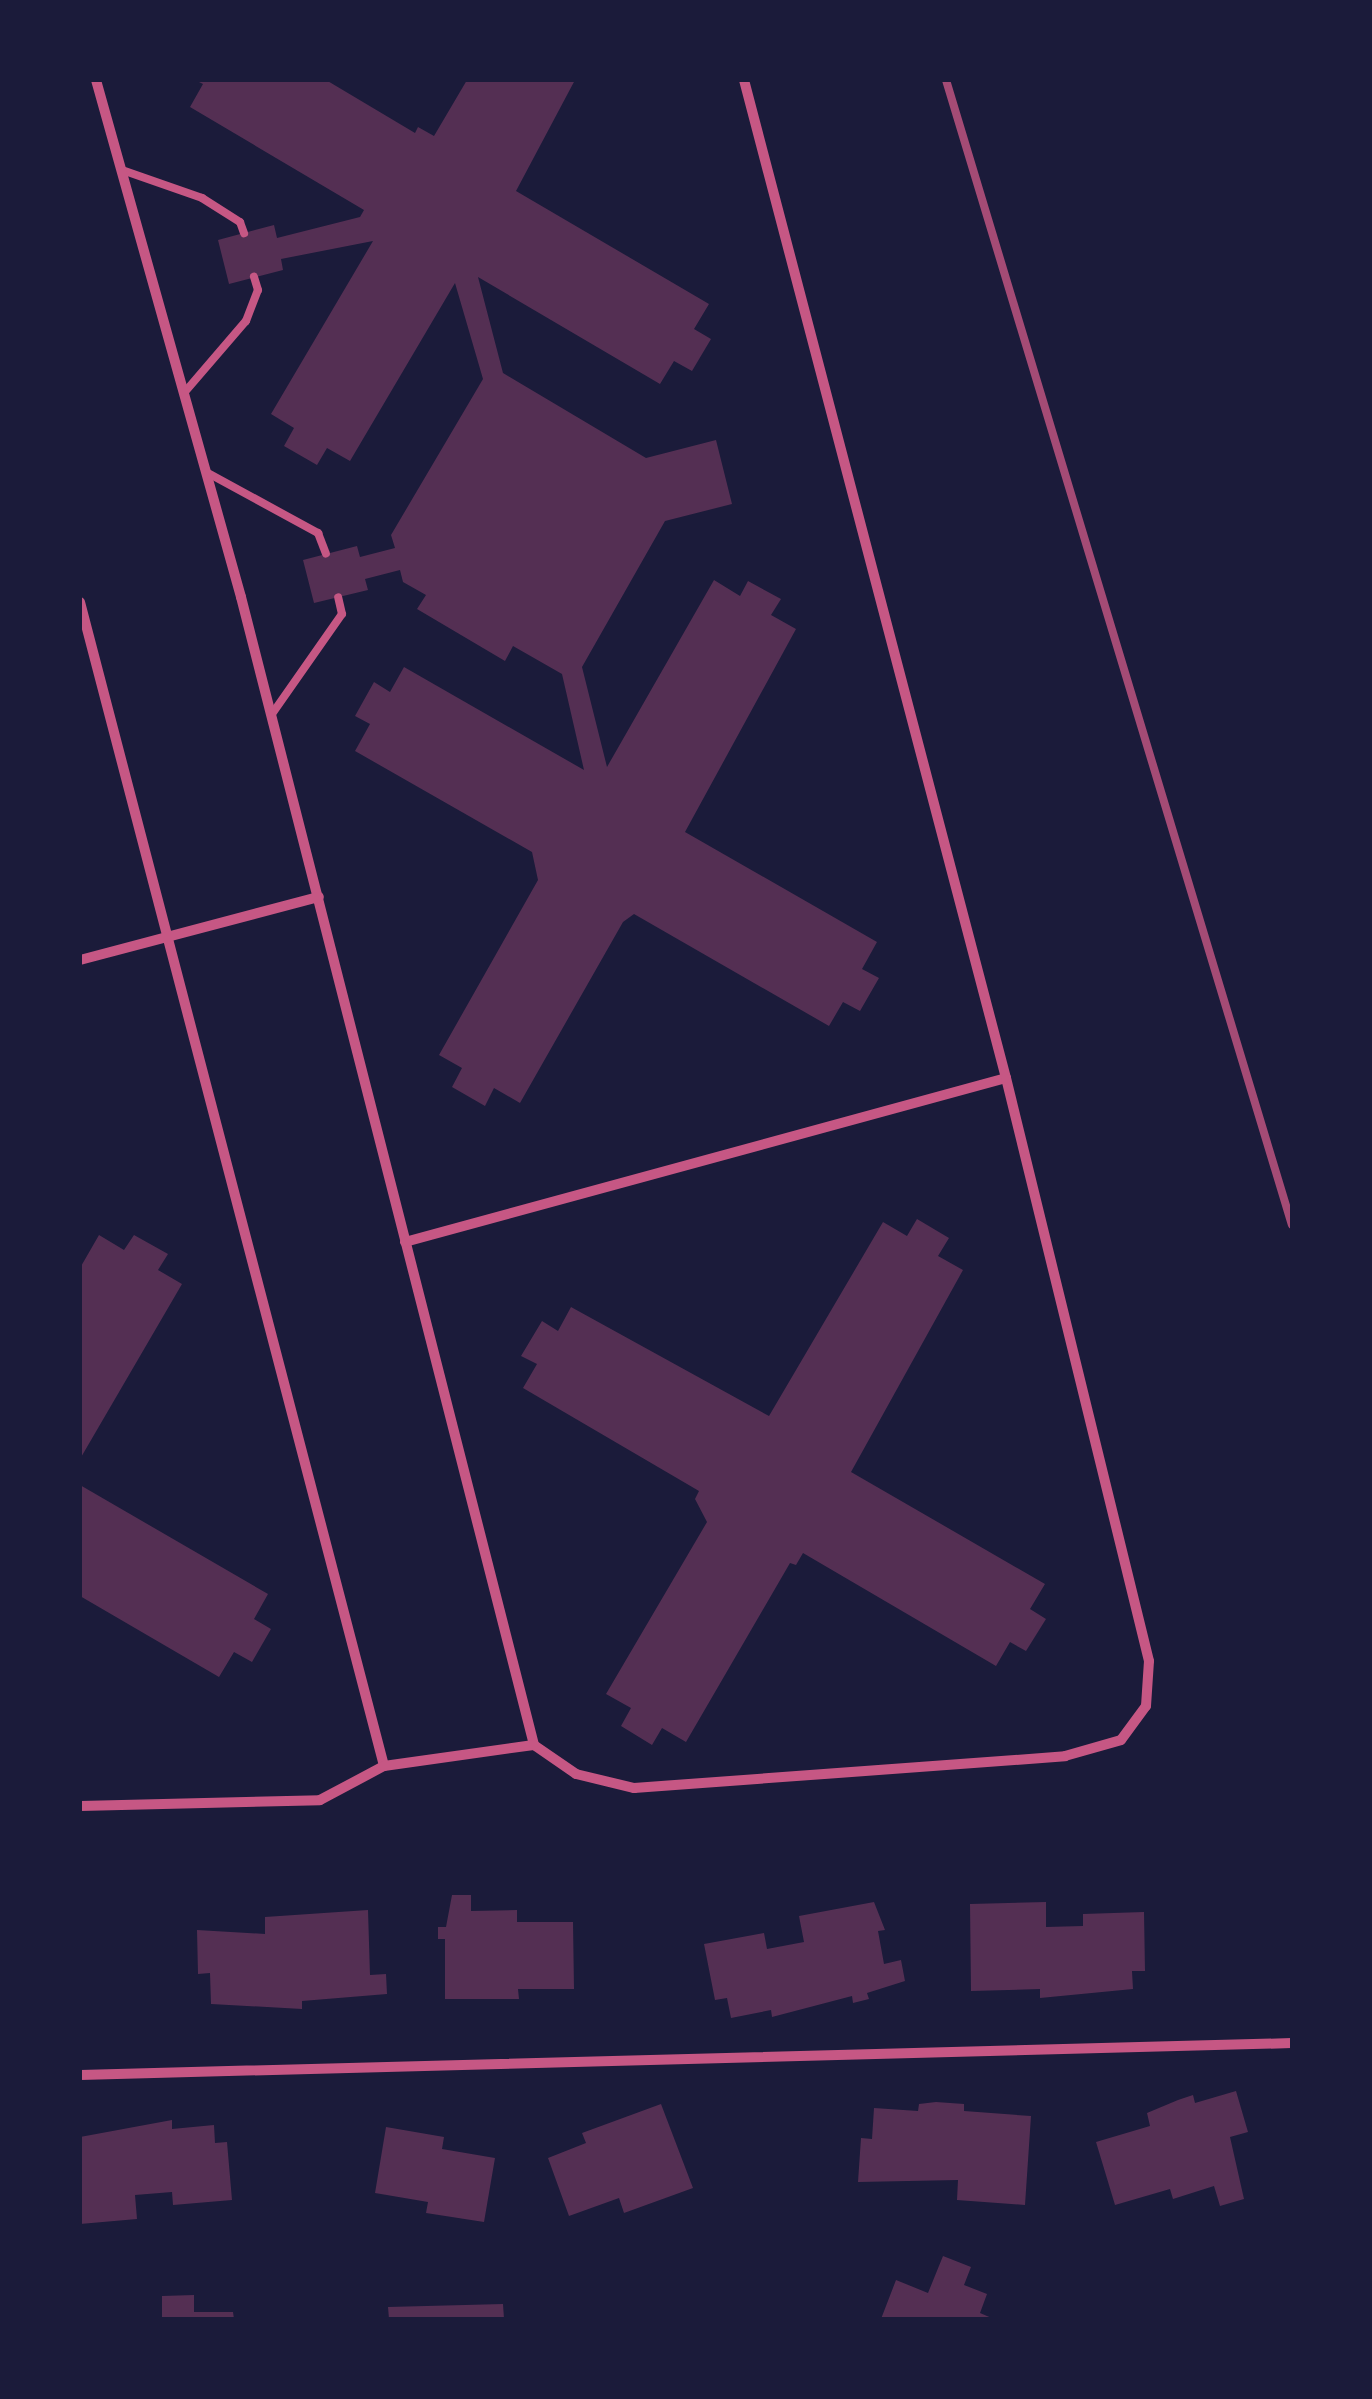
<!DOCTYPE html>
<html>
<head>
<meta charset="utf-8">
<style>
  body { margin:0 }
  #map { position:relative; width:1372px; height:2399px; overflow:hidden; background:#1b1b3a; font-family:"Sofia Sans Condensed",sans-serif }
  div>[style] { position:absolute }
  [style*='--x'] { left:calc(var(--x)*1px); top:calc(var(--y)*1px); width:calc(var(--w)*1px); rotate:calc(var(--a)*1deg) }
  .building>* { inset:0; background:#542f53 }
  .service>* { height:8px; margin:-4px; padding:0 4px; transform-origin:4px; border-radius:4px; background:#c65784 }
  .minor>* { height:10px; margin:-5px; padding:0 5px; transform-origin:5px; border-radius:5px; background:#c65784 }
  .rail>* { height:8px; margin:-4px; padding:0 4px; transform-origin:4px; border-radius:4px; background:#a44b75 }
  span { translate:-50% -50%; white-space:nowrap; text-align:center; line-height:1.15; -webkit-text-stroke:8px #1b1b3a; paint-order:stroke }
  .frame { position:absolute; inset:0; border:82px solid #1b1b3a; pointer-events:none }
</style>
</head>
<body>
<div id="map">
  <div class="building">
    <i style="clip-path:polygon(195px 80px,326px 80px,415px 133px,418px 127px,434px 136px,467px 80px,575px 80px,516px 191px,709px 304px,694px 329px,711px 339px,692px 371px,674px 361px,660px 384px,478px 277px,503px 373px,646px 458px,716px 440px,732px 504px,665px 521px,582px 667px,607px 767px,714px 580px,740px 596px,748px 581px,781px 599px,771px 615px,796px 629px,685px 832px,877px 942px,862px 969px,879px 978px,860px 1011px,843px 1002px,829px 1026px,634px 914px,623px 922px,520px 1103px,494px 1088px,485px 1106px,452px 1087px,462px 1068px,439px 1055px,538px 880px,532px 852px,355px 751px,370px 724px,355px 716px,374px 682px,390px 692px,404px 667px,584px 770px,562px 674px,513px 646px,505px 661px,417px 609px,426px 595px,403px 582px,400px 570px,365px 579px,368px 590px,314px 603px,303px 560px,357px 546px,360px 557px,395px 548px,391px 535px,483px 379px,455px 283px,350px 461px,327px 448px,317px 465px,284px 446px,294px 428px,271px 414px,373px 241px,281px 259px,283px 270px,229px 284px,218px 240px,274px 225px,277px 238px,360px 217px,364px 210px,190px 107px,203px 84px)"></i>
    <i style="clip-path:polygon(917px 1219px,949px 1238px,938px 1256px,963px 1270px,851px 1472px,1045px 1584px,1030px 1609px,1046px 1619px,1026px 1651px,1010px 1642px,996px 1666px,803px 1553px,796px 1565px,790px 1563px,686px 1742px,662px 1728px,652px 1745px,621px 1726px,631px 1708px,606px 1694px,707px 1522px,695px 1499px,699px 1491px,523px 1388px,537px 1364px,521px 1356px,542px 1321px,558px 1331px,571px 1307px,769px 1416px,883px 1222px,907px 1236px)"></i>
    <i style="clip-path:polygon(99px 1235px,124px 1250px,134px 1235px,168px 1254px,158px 1270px,182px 1284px,80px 1459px,80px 1268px)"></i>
    <i style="clip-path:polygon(80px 1485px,268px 1594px,254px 1619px,271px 1629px,252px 1662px,234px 1652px,219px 1677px,80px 1596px)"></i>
    <i style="clip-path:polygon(452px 1895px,471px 1895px,471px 1911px,517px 1910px,517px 1922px,573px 1922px,574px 1989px,518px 1989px,519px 1999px,445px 1999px,445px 1939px,438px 1939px,438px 1927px,446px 1927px)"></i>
    <i style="clip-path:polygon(874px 1902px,885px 1930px,878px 1931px,884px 1964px,901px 1960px,905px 1981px,867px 1993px,869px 1999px,853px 2003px,852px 1996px,772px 2017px,771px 2010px,731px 2018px,727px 1998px,715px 2000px,704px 1944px,764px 1933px,767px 1949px,804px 1942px,799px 1916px)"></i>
    <i style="clip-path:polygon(1046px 1902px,1046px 1927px,1083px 1926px,1083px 1914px,1144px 1912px,1145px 1971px,1132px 1971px,1133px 1989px,1040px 1998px,1040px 1989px,971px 1991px,970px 1904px)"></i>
    <i style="clip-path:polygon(368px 1910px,370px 1975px,386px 1974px,387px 1994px,302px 2001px,302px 2009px,211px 2004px,210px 1973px,198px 1974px,197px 1930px,265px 1934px,265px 1917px)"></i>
    <i style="clip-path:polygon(1236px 2091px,1248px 2132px,1230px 2137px,1244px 2199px,1220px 2206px,1214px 2186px,1173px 2199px,1170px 2189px,1115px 2205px,1096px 2142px,1150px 2126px,1147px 2113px,1178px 2100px,1193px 2095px,1195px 2103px)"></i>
    <i style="clip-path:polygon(936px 2102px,964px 2104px,964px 2111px,1031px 2116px,1025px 2205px,957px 2200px,958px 2180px,858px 2182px,861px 2138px,872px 2139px,874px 2108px,918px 2111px,919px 2104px)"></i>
    <i style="clip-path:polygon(661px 2104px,693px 2188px,624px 2213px,619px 2198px,569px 2216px,548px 2158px,586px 2143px,582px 2133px)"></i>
    <i style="clip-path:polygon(172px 2120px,172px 2129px,214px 2125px,215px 2143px,227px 2142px,232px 2200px,173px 2205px,172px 2192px,135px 2195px,137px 2219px,80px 2224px,80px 2137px)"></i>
    <i style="clip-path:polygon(386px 2127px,444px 2137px,442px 2149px,495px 2158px,484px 2222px,426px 2213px,428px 2202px,375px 2193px)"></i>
    <i style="clip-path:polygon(943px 2256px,971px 2267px,964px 2285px,987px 2294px,980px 2313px,994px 2319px,881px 2319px,896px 2280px,928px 2293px)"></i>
    <i style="clip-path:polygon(194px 2295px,194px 2312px,233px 2312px,234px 2319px,162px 2319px,162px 2296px)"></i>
    <i style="clip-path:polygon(503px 2304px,504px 2319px,389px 2319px,388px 2307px)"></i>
  </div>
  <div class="service">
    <i style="--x:122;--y:170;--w:85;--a:19.3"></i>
    <i style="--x:202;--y:198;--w:45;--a:32.3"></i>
    <i style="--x:240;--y:222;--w:12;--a:70"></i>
    <i style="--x:184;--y:393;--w:95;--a:-49.3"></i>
    <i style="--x:246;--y:321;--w:33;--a:-69"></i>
    <i style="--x:258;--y:290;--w:14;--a:-107"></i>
    <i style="--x:206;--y:472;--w:128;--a:28.6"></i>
    <i style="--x:318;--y:533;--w:22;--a:69"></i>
    <i style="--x:272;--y:714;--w:122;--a:-55"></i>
    <i style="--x:342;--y:614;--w:17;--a:-103"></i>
  </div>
  <div class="minor">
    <i style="--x:96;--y:80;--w:537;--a:74.33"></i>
    <i style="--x:241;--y:597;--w:1185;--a:75.68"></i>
    <i style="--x:80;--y:602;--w:1203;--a:75.36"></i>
    <i style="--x:80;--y:960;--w:247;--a:-14.8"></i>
    <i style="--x:405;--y:1242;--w:623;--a:-15.26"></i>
    <i style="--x:80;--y:1806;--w:240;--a:-1.4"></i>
    <i style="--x:320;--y:1800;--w:72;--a:-28"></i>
    <i style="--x:384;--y:1766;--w:151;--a:-8"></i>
    <i style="--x:534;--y:1745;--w:51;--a:34.6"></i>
    <i style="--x:576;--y:1774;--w:60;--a:13.6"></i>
    <i style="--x:634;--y:1788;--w:432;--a:-4.2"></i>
    <i style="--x:1065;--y:1756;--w:58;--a:-15.9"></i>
    <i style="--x:1121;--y:1740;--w:42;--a:-53.7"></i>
    <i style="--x:1146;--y:1706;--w:45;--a:-86.2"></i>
    <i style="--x:1149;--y:1661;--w:600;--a:-103.78"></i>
    <i style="--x:1006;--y:1078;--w:1032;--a:-104.71"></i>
    <i style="--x:80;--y:2075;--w:1212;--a:-1.51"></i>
  </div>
  <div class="rail">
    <i style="--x:946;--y:80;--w:1196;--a:73.19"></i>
  </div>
  <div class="frame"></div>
</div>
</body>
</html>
